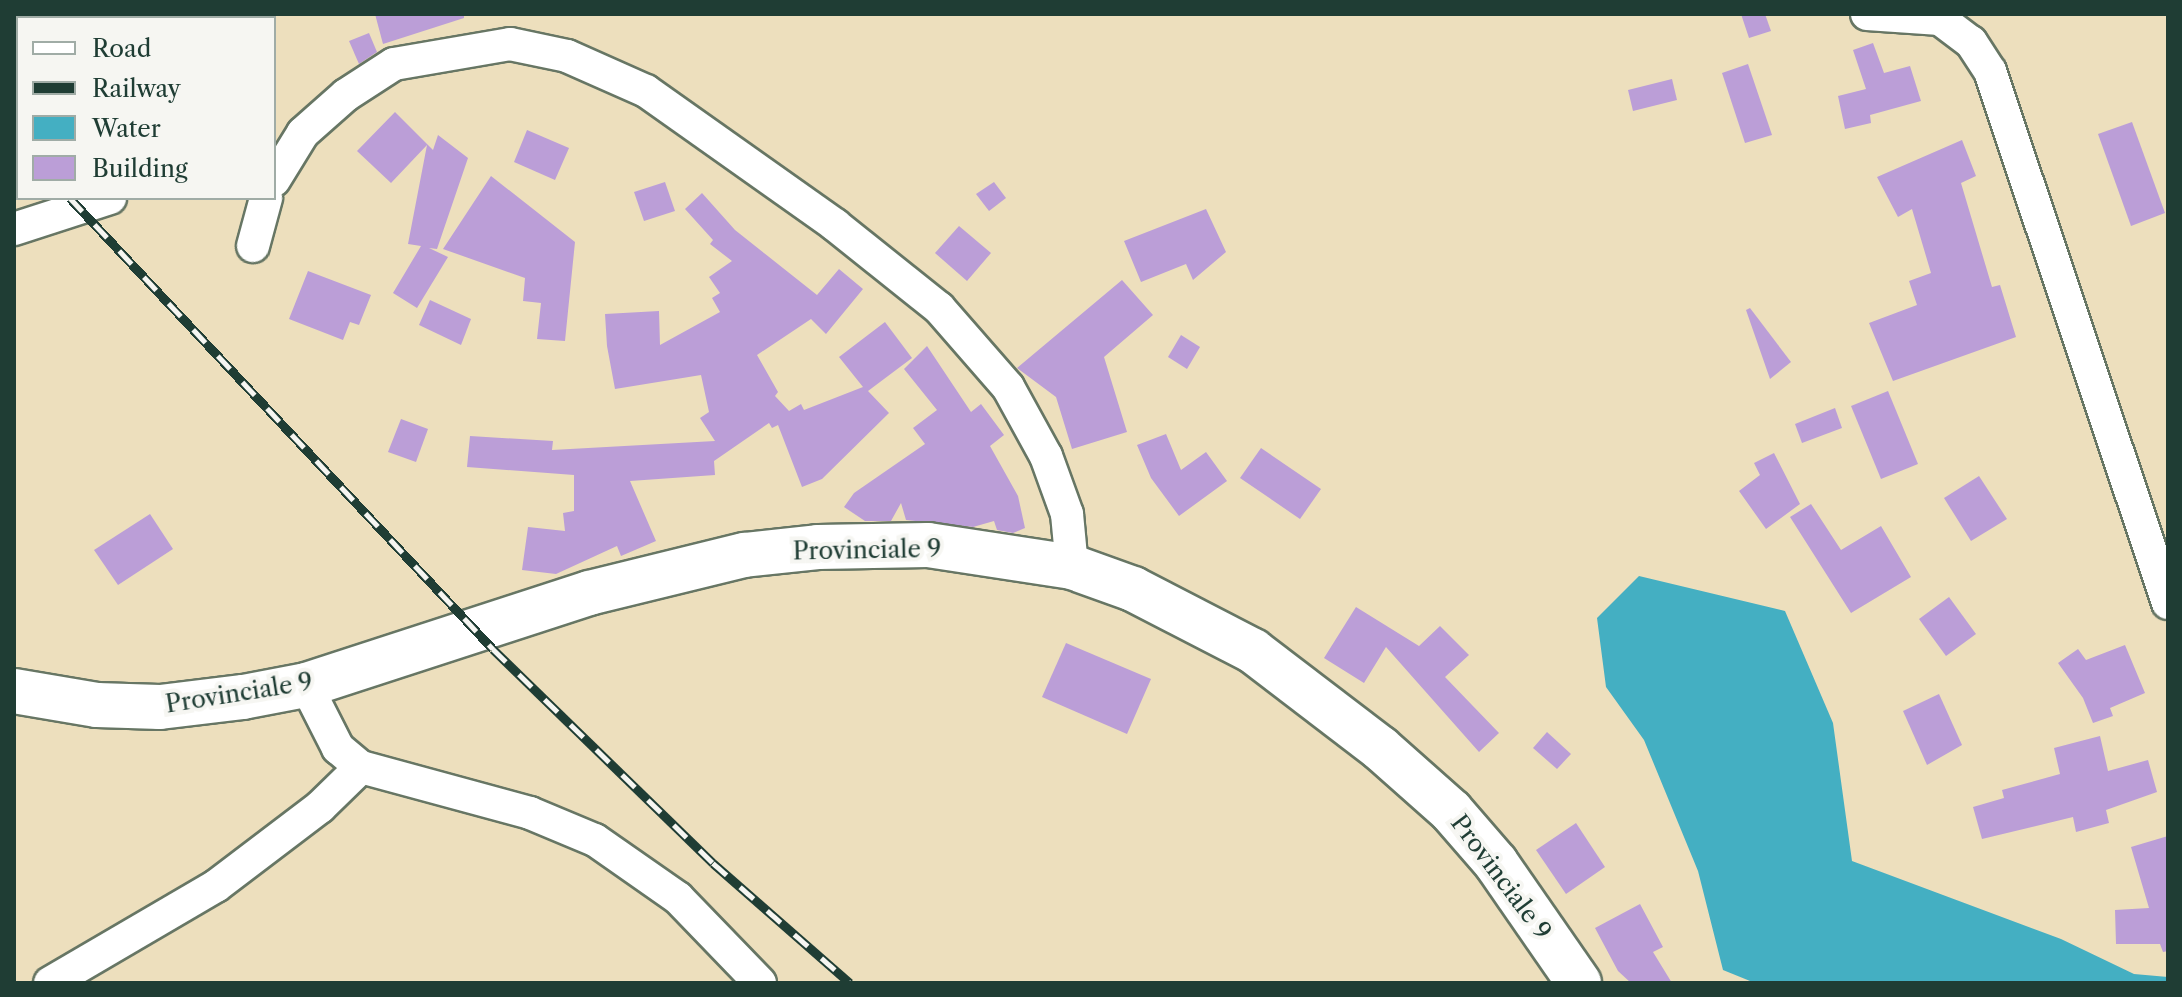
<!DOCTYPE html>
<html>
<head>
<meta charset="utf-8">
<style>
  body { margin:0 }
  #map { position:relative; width:2182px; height:997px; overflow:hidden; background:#eddfbd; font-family:"Libre Caslon Text",serif }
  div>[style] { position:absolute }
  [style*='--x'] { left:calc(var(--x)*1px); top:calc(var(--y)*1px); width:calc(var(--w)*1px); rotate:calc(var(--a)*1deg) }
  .water>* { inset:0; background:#44afc2 }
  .building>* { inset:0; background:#bb9ed7 }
  .roads { filter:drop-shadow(2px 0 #677664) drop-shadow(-2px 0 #677664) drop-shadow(0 2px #677664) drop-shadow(0 -2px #677664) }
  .minor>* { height:32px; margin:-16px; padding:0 16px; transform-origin:16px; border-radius:16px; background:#fff }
  .primary>* { height:44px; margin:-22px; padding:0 22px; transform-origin:22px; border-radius:22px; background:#fff }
  .rail>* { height:9px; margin-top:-4.5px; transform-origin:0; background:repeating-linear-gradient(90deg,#f6f6f2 0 18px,#1f3d34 0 36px); box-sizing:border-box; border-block:2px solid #1f3d34 }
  span { translate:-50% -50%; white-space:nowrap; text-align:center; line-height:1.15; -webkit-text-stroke:8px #f6f6f2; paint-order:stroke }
  .street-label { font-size:24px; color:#1f3d34 }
  .frame { position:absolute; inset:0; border:16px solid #1f3d34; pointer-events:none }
  .legend { position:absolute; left:16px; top:16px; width:260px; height:184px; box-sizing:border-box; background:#f6f6f2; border:2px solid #a0aca6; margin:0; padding:10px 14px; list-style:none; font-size:24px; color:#1f3d34 }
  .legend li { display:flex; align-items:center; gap:16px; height:40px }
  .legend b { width:40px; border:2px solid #a0aca6 }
</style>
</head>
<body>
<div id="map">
  <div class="water">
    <i style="clip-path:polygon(1639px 576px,1785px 611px,1833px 723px,1852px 861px,2061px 939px,2134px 974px,2168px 977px,2168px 983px,1755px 983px,1723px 970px,1698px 871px,1644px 740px,1606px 687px,1597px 618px)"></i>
  </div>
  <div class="building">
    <i style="clip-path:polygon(375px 14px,464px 14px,464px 18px,383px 44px)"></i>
    <i style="clip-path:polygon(1741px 14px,1765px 14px,1771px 31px,1749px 38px)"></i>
    <i style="clip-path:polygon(369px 33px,377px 52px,359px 64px,349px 41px)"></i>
    <i style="clip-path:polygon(1873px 43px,1884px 73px,1910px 66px,1921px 101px,1870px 115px,1871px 123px,1845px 129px,1838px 96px,1866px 89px,1853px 50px)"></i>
    <i style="clip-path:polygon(1748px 64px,1772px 135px,1745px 143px,1722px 73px)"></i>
    <i style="clip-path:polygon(1672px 79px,1677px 100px,1633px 111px,1628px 90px)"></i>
    <i style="clip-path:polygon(395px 112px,433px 150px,438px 135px,468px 158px,437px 249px,429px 248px,448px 257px,417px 308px,393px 293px,421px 246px,408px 244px,427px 145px,391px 183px,357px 151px)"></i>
    <i style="clip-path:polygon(2132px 122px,2165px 213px,2131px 226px,2098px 134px)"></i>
    <i style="clip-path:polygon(527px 130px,569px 148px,555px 180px,514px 162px)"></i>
    <i style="clip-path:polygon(1962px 140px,1976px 176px,1961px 183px,1992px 287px,2000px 285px,2016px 337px,1893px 381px,1869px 323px,1917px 305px,1909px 281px,1931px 273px,1912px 209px,1898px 217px,1877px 177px)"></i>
    <i style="clip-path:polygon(491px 176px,575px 242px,565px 341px,537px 339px,541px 303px,523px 301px,525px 278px,443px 249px)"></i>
    <i style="clip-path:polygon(665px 182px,675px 211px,644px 221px,634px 192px)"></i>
    <i style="clip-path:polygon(994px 182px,1006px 198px,989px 211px,976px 194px)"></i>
    <i style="clip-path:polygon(702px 193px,735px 230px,817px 295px,839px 269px,863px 289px,826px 334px,811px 319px,757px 355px,778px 392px,775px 396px,789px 411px,801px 404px,804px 410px,863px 387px,839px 357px,885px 322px,912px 358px,868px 391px,889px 413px,822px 479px,802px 487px,778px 425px,772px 428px,769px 423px,714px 461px,715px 475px,630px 481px,656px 541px,621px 556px,617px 546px,556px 574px,522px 570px,528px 527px,565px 531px,563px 513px,574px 511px,574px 475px,467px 467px,470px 436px,553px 441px,552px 450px,715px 441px,700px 418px,709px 412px,701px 375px,615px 389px,607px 346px,605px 314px,659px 311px,660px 345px,720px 312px,712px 298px,720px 293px,709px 277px,732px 261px,710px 244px,713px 240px,685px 209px)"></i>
    <i style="clip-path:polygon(1206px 209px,1226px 252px,1193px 280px,1186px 264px,1141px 282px,1124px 241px)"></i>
    <i style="clip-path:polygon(959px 226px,991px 253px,967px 281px,935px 253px)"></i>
    <i style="clip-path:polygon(308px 271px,371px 295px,359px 325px,350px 322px,343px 340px,289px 319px)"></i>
    <i style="clip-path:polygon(1122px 280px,1153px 315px,1104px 357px,1127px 432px,1072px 449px,1056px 397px,1017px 368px)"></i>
    <i style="clip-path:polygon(430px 300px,471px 319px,461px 345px,419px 325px)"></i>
    <i style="clip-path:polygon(1750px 308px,1791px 362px,1770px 379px,1746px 310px)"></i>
    <i style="clip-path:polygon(1181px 335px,1200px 347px,1187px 369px,1168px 357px)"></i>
    <i style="clip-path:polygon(927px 346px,971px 412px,981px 404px,1004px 435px,990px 446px,1018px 496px,1025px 528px,1013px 533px,997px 530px,994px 521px,973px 527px,906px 520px,901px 503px,891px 521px,865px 521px,844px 507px,854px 493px,925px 444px,913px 428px,937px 410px,904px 369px)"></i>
    <i style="clip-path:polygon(1888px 391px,1918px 464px,1881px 479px,1851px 406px)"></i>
    <i style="clip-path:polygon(1835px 408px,1842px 428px,1802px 443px,1795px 424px)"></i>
    <i style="clip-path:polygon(401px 419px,428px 429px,416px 462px,388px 452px)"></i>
    <i style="clip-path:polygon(1166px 434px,1181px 470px,1206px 452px,1227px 481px,1179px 516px,1151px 478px,1137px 445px)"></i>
    <i style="clip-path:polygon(1261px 448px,1321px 489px,1300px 519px,1240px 478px)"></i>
    <i style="clip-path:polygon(1774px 453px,1800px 504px,1766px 529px,1739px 491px,1760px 475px,1754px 463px)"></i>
    <i style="clip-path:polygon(1979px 476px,2007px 519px,1971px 541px,1944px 498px)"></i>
    <i style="clip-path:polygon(1811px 504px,1841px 550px,1881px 526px,1911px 577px,1851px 613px,1790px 517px)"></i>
    <i style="clip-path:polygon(150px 514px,173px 549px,118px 585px,94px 550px)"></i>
    <i style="clip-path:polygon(1949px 597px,1976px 634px,1946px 656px,1919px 619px)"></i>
    <i style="clip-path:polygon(1356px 607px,1419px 646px,1440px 626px,1469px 655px,1445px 677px,1499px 733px,1479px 752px,1386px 647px,1364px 683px,1324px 658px)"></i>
    <i style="clip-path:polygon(1066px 643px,1151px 679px,1127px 734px,1042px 697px)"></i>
    <i style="clip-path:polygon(2125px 645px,2145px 693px,2110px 708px,2113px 716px,2093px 723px,2083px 698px,2058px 663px,2078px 649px,2086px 660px)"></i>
    <i style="clip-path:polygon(1939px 694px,1962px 745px,1927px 765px,1903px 711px)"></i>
    <i style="clip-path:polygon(1547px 732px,1571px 754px,1557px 769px,1533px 748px)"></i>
    <i style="clip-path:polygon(2100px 736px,2108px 771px,2148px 760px,2157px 792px,2106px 810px,2109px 823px,2076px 832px,2073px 817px,1982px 839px,1973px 807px,2004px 798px,2002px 790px,2060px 774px,2054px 748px)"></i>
    <i style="clip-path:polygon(1576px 823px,1605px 867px,1566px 894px,1536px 850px)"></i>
    <i style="clip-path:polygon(2168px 836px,2168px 951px,2163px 952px,2160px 944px,2116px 944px,2115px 910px,2149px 908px,2131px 847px)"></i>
    <i style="clip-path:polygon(1640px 904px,1663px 947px,1653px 952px,1672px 983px,1631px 983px,1618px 971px,1595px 928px)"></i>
  </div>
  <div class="roads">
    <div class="minor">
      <i style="--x:1867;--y:14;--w:73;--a:3.9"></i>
      <i style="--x:1940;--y:19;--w:39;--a:37"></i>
      <i style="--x:1971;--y:42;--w:35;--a:57"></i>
      <i style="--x:1990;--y:71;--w:561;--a:71.5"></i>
      <i style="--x:274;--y:180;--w:55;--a:-58.3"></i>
      <i style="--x:303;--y:133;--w:57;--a:-41.5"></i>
      <i style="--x:346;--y:95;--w:57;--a:-32.9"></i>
      <i style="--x:394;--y:64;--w:118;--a:-9.8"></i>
      <i style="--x:510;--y:44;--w:58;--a:11.9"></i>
      <i style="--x:567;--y:56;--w:86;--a:23.9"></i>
      <i style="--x:646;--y:91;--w:232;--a:35.3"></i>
      <i style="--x:835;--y:225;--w:133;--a:38.6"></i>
      <i style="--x:939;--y:308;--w:105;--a:48.9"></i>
      <i style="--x:1008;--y:387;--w:79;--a:61.2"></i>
      <i style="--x:1046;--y:456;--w:62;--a:70.1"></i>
      <i style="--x:1067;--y:514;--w:53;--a:84.6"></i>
      <i style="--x:14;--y:229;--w:101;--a:-17.9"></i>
      <i style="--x:253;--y:246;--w:50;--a:-74.8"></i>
      <i style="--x:306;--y:685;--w:71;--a:63.1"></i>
      <i style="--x:338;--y:748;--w:30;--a:40"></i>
      <i style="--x:361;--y:767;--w:175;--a:15.2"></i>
      <i style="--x:530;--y:813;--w:70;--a:22.6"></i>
      <i style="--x:595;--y:840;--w:101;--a:34.9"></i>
      <i style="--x:678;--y:898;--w:118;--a:46"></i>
      <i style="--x:50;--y:983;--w:192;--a:-30.3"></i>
      <i style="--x:216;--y:886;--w:131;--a:-37.2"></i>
      <i style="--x:320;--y:807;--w:57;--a:-44.3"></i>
    </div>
    <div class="primary">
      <i style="--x:14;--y:691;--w:84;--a:9.6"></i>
      <i style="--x:97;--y:705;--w:63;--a:1.8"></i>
      <i style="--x:160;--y:707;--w:84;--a:-6.9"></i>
      <i style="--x:243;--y:697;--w:64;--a:-10.8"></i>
      <i style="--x:306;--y:685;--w:298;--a:-18"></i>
      <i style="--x:589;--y:593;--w:160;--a:-13.8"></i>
      <i style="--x:744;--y:555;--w:74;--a:-6.2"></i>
      <i style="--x:818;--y:547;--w:110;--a:-1"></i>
      <i style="--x:928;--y:545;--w:146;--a:8.7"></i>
      <i style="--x:1072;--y:567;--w:65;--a:19.8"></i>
      <i style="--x:1133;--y:589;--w:135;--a:27.3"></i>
      <i style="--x:1253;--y:651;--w:160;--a:37.4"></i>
      <i style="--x:1380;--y:748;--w:95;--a:41.6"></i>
      <i style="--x:1451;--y:811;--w:69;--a:49.1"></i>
      <i style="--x:1496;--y:863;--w:146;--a:55.3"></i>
    </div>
  </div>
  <div class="rail">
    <i style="--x:14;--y:137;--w:6;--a:51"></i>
    <i style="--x:70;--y:198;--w:618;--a:46.83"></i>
    <i style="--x:493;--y:649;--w:307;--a:44.2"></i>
    <i style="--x:713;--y:863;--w:182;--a:41.2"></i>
  </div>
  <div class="street-label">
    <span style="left:867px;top:550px;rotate:-1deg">Provinciale 9</span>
    <span style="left:239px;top:693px;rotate:-9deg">Provinciale 9</span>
    <span style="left:1501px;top:877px;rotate:53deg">Provinciale 9</span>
  </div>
  <div class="frame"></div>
  <ul class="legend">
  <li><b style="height:10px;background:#fff"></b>Road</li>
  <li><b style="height:10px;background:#1f3d34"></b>Railway</li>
  <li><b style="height:22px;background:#44afc2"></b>Water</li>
  <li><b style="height:22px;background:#bb9ed7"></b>Building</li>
  </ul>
</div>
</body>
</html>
